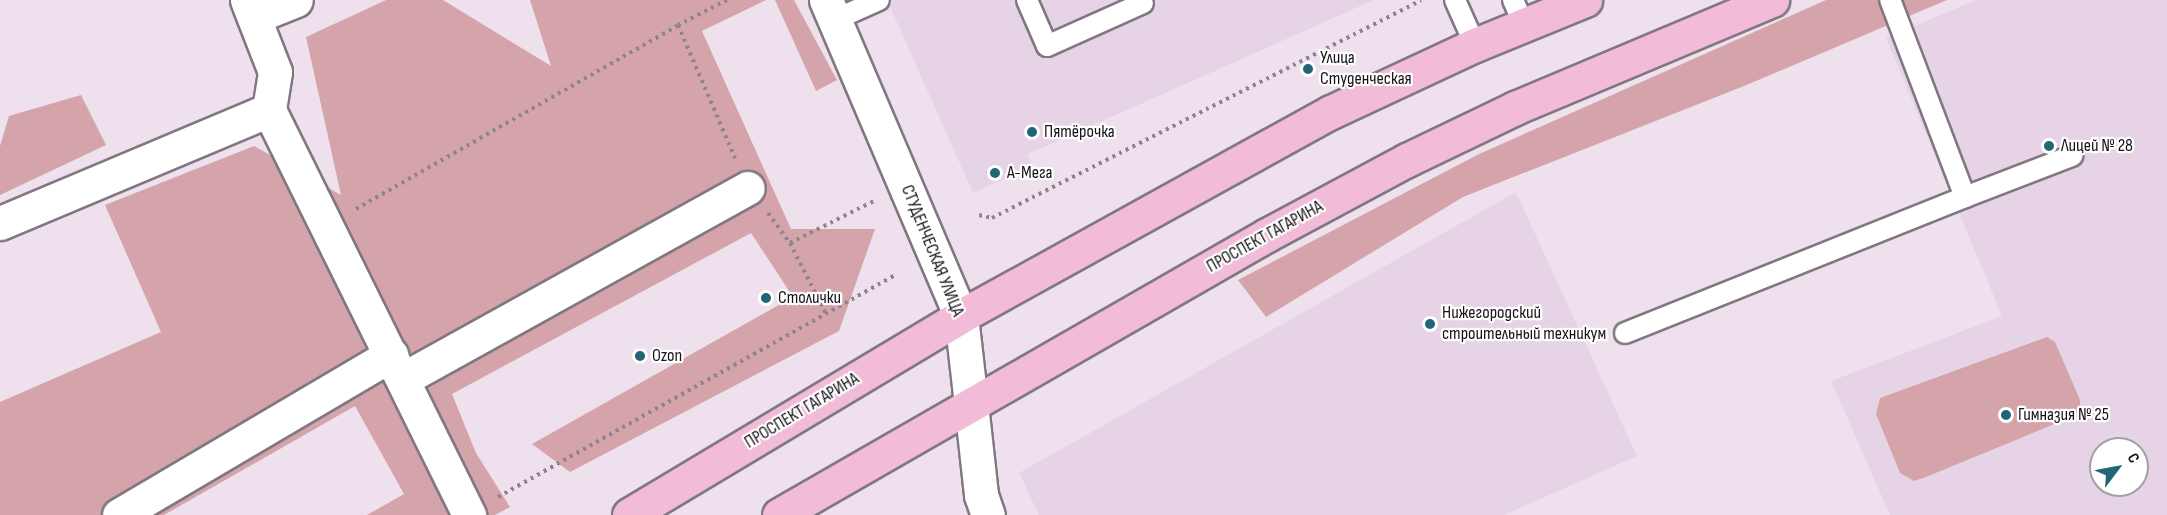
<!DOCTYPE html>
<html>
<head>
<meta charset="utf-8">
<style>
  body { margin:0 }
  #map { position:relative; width:2167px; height:515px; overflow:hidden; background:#eee1ed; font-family:"Sofia Sans Condensed",sans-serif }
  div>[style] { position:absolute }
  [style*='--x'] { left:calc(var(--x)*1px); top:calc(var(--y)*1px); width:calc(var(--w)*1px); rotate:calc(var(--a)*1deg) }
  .built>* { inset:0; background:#e6d4e6 }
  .green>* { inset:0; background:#d5a4ab }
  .path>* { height:4px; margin-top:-2px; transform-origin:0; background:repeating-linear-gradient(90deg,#8d848d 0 3px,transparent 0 7.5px) }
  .roads { filter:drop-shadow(2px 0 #817781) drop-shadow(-2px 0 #817781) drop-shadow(0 2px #817781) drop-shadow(0 -2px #817781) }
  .service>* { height:20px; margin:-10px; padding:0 10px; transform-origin:10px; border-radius:10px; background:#fff }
  .minor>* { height:33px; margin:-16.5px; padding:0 16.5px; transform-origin:16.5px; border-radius:16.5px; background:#fff }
  .secondary>* { height:33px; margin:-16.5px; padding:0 16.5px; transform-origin:16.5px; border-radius:16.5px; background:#fff }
  .primary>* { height:33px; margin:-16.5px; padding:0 16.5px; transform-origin:16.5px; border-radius:16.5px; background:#f2bbd7 }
  .dots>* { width:16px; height:16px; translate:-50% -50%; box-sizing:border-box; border:3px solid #fff; border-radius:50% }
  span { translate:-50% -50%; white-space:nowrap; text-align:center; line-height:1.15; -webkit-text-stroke:4.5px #fff; paint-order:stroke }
  .poi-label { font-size:18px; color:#161216 }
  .left { translate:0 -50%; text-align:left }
  .street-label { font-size:18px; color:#161216 }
  .north { position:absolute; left:2089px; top:437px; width:60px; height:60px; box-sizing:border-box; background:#fff; border:2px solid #a2a0a2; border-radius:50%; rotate:58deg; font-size:16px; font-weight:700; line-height:24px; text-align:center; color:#161216 }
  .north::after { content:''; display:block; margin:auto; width:21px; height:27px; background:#216577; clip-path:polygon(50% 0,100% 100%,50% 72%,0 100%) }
</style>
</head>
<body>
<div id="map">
  <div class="built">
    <i style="clip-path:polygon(887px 0,1374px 0,1028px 154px,1032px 166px,973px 193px)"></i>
    <i style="clip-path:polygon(evenodd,1976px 0,2167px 0,2167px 515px,1890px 515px,1831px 381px,2002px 316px,1886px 38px,1976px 0,2101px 449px,2137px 449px,2137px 485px,2101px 485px,2101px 449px)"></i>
    <i style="clip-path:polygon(1516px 192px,1637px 456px,1504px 515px,1039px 515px,1019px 473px)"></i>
  </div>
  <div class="green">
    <i style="clip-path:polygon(386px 0,443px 0,551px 66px,530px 0,766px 0,702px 31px,791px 229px,875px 229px,839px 331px,570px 472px,532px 444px,793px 297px,751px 233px,452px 394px,476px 453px,510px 507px,495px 515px,367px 515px,404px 494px,355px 406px,164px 515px,0 515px,0 402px,161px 332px,105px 205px,254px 146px,341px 195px,306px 37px)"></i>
    <i style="clip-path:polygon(775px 0,794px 0,837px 80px,816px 91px)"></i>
    <i style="clip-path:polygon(1826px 0,1947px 0,1749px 84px,1463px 197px,1266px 317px,1238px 280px,1479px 154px)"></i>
    <i style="clip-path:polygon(81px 95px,106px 145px,0 195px,0 146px,9px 116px)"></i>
    <i style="clip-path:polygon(2047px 337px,2055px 342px,2080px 400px,2080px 410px,2074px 416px,1926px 477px,1914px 481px,1900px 473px,1876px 414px,1880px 398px)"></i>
  </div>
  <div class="path">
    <i style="--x:727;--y:0;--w:55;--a:153"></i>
    <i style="--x:678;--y:25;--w:145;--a:66.8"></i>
    <i style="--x:356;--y:209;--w:371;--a:-29.7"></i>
    <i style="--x:768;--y:213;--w:37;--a:54"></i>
    <i style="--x:790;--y:243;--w:96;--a:-26.6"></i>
    <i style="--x:979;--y:215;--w:13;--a:13"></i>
    <i style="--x:992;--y:218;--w:481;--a:-26.9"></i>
    <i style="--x:790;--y:243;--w:80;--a:63.1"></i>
    <i style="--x:498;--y:497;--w:456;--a:-29.2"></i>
  </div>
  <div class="roads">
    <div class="service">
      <i style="--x:1027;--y:0;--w:50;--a:66.5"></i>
      <i style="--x:1047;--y:46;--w:105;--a:-24.1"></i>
      <i style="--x:1455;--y:0;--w:49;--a:66"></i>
      <i style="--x:1513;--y:0;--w:27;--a:66"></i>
      <i style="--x:834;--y:20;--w:49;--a:-24"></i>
      <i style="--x:1965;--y:197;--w:115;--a:-21"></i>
      <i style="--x:1625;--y:333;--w:366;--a:-21.8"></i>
      <i style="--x:1965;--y:197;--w:211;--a:-110.8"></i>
    </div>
    <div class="minor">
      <i style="--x:247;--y:0;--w:77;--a:68.7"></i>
      <i style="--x:275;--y:72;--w:38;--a:99"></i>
      <i style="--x:254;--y:17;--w:45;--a:-22"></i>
      <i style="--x:0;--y:223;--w:292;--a:-22.8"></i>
      <i style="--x:269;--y:110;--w:452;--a:63.7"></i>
      <i style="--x:403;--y:379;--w:394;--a:-29"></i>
      <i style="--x:971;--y:404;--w:92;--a:83.7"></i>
      <i style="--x:981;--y:495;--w:21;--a:71"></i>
      <i style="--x:119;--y:515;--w:316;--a:-30.5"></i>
    </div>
    <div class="secondary">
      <i style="--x:826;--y:0;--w:344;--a:66.9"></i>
      <i style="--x:961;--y:316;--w:89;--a:83.5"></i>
    </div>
    <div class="primary">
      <i style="--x:629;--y:515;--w:387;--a:-30.9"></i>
      <i style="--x:961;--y:316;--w:423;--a:-28.9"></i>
      <i style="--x:1331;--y:112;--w:159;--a:-25"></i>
      <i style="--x:1475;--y:45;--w:119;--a:-22.2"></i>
      <i style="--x:779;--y:515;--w:563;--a:-29.85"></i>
      <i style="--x:1267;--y:235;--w:159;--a:-28.2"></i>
      <i style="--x:1407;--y:160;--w:120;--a:-25.7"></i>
      <i style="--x:1515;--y:108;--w:279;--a:-22.8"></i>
    </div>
  </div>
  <div class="dots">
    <i style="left:1308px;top:69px;background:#216577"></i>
    <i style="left:1032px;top:132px;background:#216577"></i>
    <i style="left:2049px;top:146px;background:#216577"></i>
    <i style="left:995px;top:173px;background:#216577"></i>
    <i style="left:766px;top:298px;background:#216577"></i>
    <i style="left:1430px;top:324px;background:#216577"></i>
    <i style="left:640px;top:356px;background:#216577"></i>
    <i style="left:2006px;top:415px;background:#216577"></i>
  </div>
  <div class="poi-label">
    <span class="left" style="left:1320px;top:69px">Улица<br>Студенческая</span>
    <span class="left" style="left:1044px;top:132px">Пятёрочка</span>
    <span class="left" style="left:2061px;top:146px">Лицей № 28</span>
    <span class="left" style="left:1007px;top:173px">А-Мега</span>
    <span class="left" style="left:778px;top:298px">Столички</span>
    <span class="left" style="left:1442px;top:324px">Нижегородский<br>строительный техникум</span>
    <span class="left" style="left:652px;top:356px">Ozon</span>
    <span class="left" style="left:2018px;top:415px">Гимназия № 25</span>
  </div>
  <div class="street-label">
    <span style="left:1265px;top:237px;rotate:-29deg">ПРОСПЕКТ ГАГАРИНА</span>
    <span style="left:932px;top:251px;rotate:68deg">СТУДЕНЧЕСКАЯ УЛИЦА</span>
    <span style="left:802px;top:411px;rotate:-31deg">ПРОСПЕКТ ГАГАРИНА</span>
  </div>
  <div class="north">С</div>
</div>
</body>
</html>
